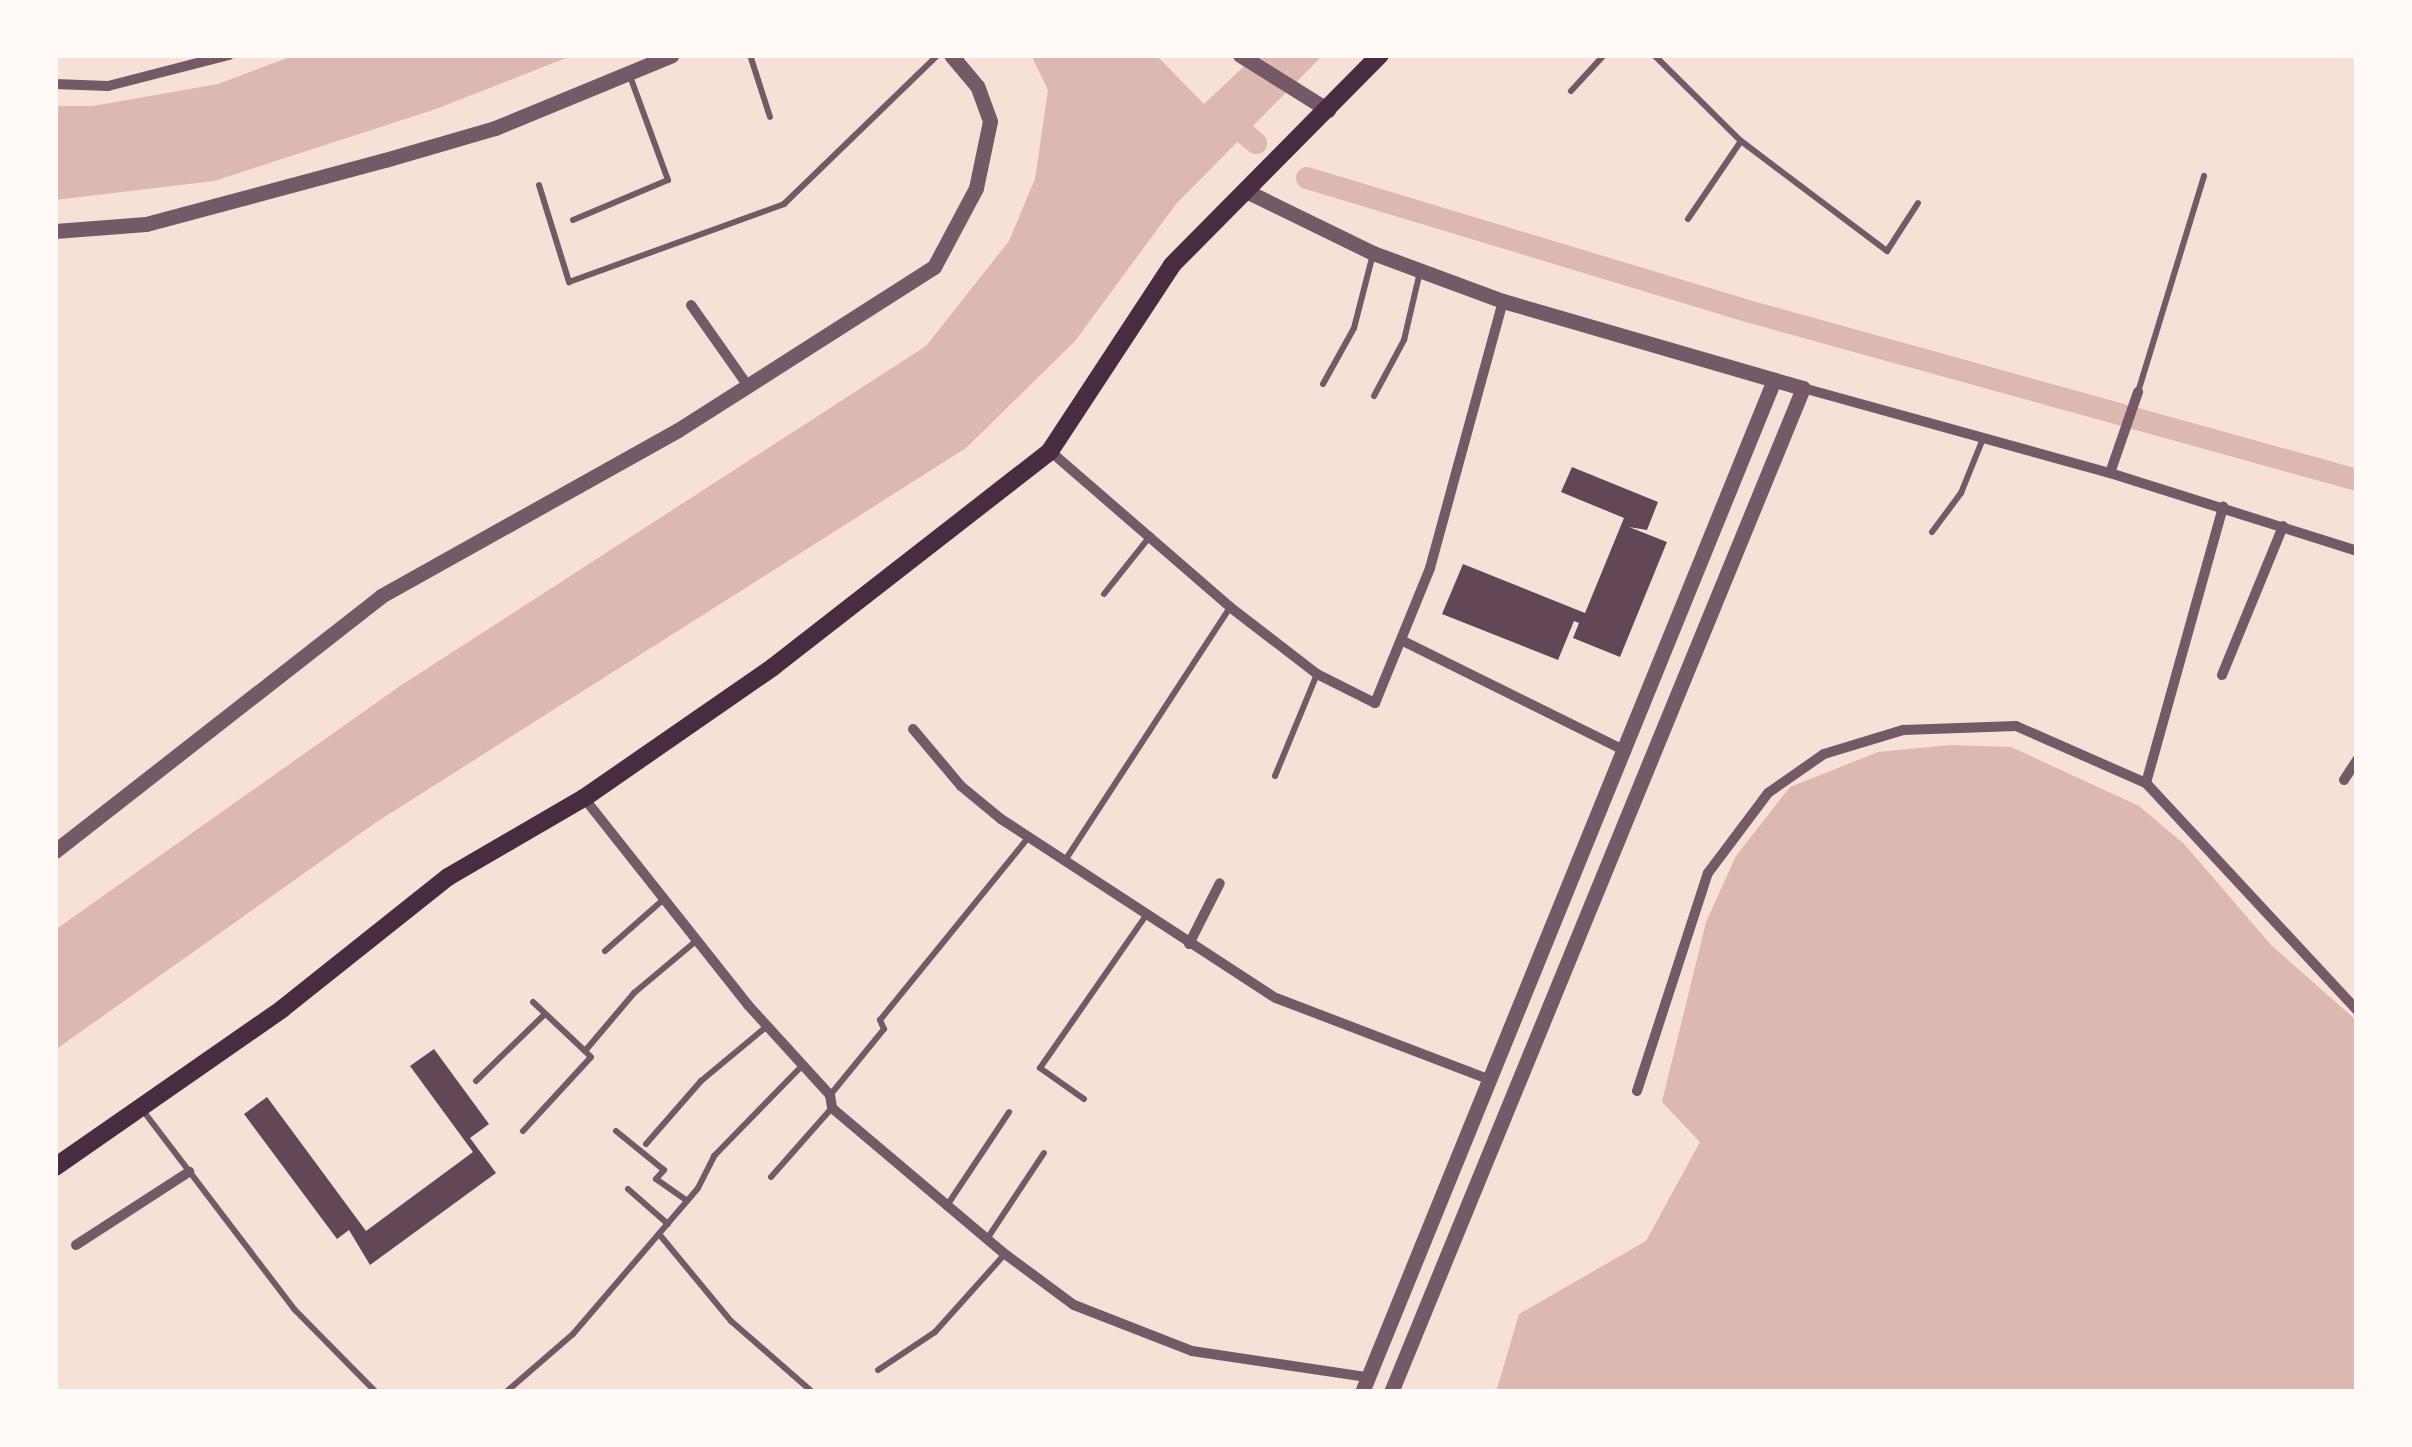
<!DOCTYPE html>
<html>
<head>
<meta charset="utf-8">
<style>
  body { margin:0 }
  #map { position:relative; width:2412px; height:1447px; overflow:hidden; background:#f7e1d7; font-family:"Libre Baskerville",serif }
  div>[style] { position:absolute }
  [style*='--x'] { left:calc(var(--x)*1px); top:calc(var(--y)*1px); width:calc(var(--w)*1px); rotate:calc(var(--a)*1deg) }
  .water>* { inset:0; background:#dcb8b0 }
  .canal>* { height:22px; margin:-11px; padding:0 11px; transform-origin:11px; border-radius:11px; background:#dcb8b0 }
  .building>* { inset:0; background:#644757 }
  .service>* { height:6px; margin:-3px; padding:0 3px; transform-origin:3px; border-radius:3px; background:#755966 }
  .minor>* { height:10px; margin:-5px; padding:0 5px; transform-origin:5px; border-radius:5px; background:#755966 }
  .tertiary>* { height:15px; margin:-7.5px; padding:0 7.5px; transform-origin:7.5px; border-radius:7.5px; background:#755966 }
  .secondary>* { height:18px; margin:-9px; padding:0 9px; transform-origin:9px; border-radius:9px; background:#4a2c40 }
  span { translate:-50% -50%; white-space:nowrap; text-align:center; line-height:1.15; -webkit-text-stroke:10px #fffaf5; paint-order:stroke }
  .frame { position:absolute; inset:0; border:58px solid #fffaf5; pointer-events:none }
</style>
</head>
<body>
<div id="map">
  <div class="water">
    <i style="clip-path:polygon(295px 55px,574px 55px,433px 110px,214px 181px,55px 200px,55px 106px,93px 106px,218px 84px)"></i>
    <i style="clip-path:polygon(1031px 55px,1156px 55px,1204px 104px,1256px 55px,1323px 55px,1176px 204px,1075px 341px,966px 448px,375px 823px,55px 1050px,55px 930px,400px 686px,926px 346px,1009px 241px,1035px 179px,1048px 90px)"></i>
    <i style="clip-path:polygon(1950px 745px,2011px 747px,2139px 806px,2184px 844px,2272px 946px,2357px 1021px,2357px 1392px,1496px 1392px,1519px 1314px,1646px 1241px,1700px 1142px,1662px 1102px,1706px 922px,1736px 856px,1790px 787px,1878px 752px)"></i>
  </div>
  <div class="canal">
    <i style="--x:1224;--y:116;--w:42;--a:40.2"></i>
    <i style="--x:1307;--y:178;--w:464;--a:16.8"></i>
    <i style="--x:1751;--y:312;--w:629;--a:15.49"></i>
  </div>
  <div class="building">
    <i style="clip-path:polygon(1572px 467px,1658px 502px,1647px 530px,1629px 527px,1667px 542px,1620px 657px,1573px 638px,1579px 623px,1574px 621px,1558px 660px,1442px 614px,1463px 564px,1585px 613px,1624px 518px,1561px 492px)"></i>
    <i style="clip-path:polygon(434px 1049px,489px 1124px,470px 1138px,496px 1173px,370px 1265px,349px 1230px,337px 1239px,244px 1114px,267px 1097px,366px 1231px,473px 1152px,410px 1066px)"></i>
  </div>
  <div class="service">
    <i style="--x:750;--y:55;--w:65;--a:72.1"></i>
    <i style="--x:1654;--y:55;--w:122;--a:44.7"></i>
    <i style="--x:1741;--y:141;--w:183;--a:37"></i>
    <i style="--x:1887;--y:251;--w:57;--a:-57.1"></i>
    <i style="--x:1571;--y:91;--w:49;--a:-47.5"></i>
    <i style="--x:539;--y:185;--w:102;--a:72.8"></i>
    <i style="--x:569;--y:282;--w:229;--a:-19.9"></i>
    <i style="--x:784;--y:204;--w:214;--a:-44.1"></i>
    <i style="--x:1688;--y:219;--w:94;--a:-55.8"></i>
    <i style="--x:573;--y:220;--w:103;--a:-22.8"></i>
    <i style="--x:668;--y:180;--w:111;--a:-110.1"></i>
    <i style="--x:1323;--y:384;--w:64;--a:-61"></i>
    <i style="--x:1354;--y:328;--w:76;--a:-75.6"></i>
    <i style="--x:2138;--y:392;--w:226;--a:-73"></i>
    <i style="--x:1374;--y:396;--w:64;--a:-61.8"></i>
    <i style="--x:1404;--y:340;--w:70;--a:-76.8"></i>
    <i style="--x:1932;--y:532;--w:49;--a:-53.4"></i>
    <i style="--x:1961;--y:493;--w:56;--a:-68"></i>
    <i style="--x:1104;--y:594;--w:75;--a:-51.5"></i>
    <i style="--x:1275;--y:776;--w:110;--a:-67.6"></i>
    <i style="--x:1064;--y:862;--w:304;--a:-56.9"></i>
    <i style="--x:605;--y:951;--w:79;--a:-41.4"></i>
    <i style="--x:533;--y:1002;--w:71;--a:43.3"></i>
    <i style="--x:476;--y:1081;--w:96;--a:-44.2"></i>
    <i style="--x:831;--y:1094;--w:84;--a:-50.8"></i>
    <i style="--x:884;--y:1029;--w:10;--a:-114"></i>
    <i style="--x:880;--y:1020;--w:235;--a:-50.9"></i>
    <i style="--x:1084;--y:1099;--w:54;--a:-144.8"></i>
    <i style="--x:1040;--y:1068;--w:184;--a:-55.2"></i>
    <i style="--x:141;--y:1108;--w:254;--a:52.7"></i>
    <i style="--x:295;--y:1310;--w:115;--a:45.4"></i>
    <i style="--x:523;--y:1131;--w:100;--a:-47.4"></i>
    <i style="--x:591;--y:1057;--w:8;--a:-135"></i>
    <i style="--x:585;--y:1051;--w:76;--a:-49.8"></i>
    <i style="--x:634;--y:993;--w:81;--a:-40"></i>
    <i style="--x:616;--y:1131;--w:62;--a:39.1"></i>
    <i style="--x:664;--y:1170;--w:12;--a:132"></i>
    <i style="--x:656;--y:1179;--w:38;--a:35"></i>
    <i style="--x:646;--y:1144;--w:84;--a:-48.9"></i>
    <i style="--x:701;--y:1081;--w:85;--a:-39.7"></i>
    <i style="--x:771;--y:1177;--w:91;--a:-48.6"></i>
    <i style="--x:628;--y:1189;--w:53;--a:41.2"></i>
    <i style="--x:946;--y:1207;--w:114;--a:-56.4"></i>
    <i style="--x:659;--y:1234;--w:113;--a:50.4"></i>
    <i style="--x:731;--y:1321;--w:105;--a:41.1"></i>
    <i style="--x:987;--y:1239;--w:103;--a:-56.5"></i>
    <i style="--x:878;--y:1370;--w:69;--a:-33.7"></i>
    <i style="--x:935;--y:1332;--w:105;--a:-48.1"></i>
    <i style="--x:506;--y:1392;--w:89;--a:-40.9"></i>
    <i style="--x:573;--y:1334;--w:192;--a:-49.4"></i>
    <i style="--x:698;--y:1188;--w:36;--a:-63"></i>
    <i style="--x:714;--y:1156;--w:124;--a:-45.7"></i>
  </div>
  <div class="minor">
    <i style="--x:55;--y:84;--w:53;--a:2.2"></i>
    <i style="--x:108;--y:86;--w:125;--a:-14.4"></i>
    <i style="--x:691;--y:305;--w:99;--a:54.9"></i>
    <i style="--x:1803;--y:388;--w:319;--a:15.5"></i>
    <i style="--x:2110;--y:473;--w:259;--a:17.5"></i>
    <i style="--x:1050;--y:451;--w:238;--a:40.9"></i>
    <i style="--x:1230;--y:607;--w:110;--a:37.6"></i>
    <i style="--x:1317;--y:674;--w:65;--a:26.6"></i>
    <i style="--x:1375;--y:703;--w:146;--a:-67.8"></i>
    <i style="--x:1430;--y:568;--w:277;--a:-74.7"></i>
    <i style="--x:2110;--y:473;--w:86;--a:-70.9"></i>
    <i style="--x:1401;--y:640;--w:251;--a:26.3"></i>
    <i style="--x:2222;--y:675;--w:161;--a:-67.7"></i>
    <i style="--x:913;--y:729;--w:75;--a:49.9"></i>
    <i style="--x:961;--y:786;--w:52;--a:39.5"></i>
    <i style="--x:1001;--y:819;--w:328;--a:33.1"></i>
    <i style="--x:1276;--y:998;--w:230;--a:20.9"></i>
    <i style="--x:2344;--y:780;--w:24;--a:-57"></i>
    <i style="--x:2146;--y:783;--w:287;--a:-74.4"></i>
    <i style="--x:584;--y:798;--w:264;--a:51.6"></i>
    <i style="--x:748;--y:1005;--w:122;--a:47.7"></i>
    <i style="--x:830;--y:1095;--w:13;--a:81"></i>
    <i style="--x:832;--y:1108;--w:226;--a:40.2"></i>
    <i style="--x:1005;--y:1254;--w:86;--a:36.5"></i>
    <i style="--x:1074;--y:1305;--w:127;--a:21.3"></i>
    <i style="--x:1192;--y:1351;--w:177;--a:8.5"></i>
    <i style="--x:1189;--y:944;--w:68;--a:-63.1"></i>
    <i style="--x:1637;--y:1091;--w:229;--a:-72"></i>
    <i style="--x:1708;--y:873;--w:100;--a:-53.1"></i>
    <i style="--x:1768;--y:793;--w:68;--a:-34.9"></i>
    <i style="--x:1824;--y:754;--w:83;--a:-16.9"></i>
    <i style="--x:1903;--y:730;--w:113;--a:-2"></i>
    <i style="--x:2016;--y:726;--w:142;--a:23.7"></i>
    <i style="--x:2146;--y:783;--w:310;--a:47.1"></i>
    <i style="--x:76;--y:1245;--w:135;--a:-32.9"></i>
  </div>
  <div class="tertiary">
    <i style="--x:1240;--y:55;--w:104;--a:32"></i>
    <i style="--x:1248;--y:192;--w:139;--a:26"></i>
    <i style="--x:1373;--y:253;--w:139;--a:20.3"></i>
    <i style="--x:1503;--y:301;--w:312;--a:16.2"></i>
    <i style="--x:1803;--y:388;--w:1085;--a:112.31"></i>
    <i style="--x:55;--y:231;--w:91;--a:-4.4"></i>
    <i style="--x:146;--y:224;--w:247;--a:-15"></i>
    <i style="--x:385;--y:160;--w:115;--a:-16.2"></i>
    <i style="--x:495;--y:128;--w:191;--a:-22.4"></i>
    <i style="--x:55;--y:851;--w:414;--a:-38"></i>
    <i style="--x:381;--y:596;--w:340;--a:-29.2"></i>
    <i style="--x:678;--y:430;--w:303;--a:-32.5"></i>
    <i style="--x:934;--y:267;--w:89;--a:-62"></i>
    <i style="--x:976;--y:188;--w:68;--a:-78.2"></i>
    <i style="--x:990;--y:121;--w:37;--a:-110"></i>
    <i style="--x:977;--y:86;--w:40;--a:-130"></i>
    <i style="--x:1362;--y:1392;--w:1093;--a:-67.85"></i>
  </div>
  <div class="secondary">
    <i style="--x:55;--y:1167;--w:277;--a:-34.8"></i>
    <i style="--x:282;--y:1009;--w:212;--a:-38.5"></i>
    <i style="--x:448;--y:877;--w:157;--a:-30.2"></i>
    <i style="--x:584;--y:798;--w:230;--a:-34.7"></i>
    <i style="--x:773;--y:667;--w:351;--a:-37.9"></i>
    <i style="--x:1050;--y:451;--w:222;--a:-56.7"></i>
    <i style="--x:1172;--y:265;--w:296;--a:-45.3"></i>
  </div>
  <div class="frame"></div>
</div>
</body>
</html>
